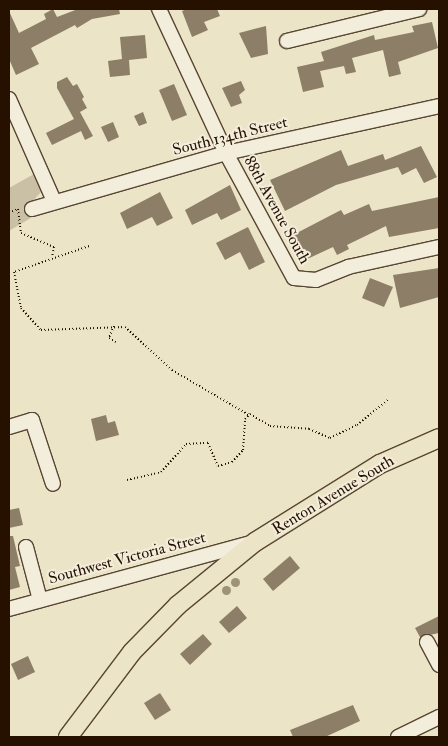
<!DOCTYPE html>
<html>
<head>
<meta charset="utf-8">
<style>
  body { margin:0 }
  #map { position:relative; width:448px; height:746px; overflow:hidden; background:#ece4c7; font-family:"IM FELL Double Pica",serif }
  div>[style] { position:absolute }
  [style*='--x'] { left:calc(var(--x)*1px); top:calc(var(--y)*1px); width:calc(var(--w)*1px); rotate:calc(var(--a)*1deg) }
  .green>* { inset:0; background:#cac0a5 }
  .building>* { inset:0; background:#8d7e67 }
  .path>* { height:2px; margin-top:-1px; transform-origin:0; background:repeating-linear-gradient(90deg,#261000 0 1px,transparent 0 3.5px) }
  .roads { filter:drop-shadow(1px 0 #584532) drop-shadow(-1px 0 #584532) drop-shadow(0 1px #584532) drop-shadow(0 -1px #584532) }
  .minor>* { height:14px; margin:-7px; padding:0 7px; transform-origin:7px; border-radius:7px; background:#f3eddb }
  .major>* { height:18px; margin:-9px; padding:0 9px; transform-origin:9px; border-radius:9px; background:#ece4c7 }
  .trees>* { width:9px; height:9px; margin:-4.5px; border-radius:50%; background:#9e9279 }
  span { translate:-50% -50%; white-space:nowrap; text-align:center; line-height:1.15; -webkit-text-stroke:4px #f3eddb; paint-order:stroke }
  .street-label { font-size:16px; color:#261000 }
  .frame { position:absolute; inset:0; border:10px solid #261000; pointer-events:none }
</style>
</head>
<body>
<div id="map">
  <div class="green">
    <i style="clip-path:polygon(34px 174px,41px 192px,30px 204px,34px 216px,9px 231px,9px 188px)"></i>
  </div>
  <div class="building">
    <i style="clip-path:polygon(53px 9px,57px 17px,78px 9px,119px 9px,120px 14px,92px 19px,77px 28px,75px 25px,31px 48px,39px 64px,16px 75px,9px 59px,9px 11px,19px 33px,46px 19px,44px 14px)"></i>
    <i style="clip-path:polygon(187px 9px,217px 9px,220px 16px,204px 22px,208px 30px,192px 37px,182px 11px)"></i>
    <i style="clip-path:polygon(432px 22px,438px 48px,398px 62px,401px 74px,389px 77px,383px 50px,352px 58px,356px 72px,346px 74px,344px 66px,320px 71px,324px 87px,303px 92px,297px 67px,324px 61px,321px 52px,374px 35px,375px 40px,414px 32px,412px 26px)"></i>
    <i style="clip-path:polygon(266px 26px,268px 54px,251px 58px,239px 33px)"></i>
    <i style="clip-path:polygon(145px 35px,147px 58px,129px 60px,130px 75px,110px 77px,108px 61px,122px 59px,120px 37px)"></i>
    <i style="clip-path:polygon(67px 77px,73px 86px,77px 84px,84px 97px,82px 99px,87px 108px,80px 112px,93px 136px,85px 140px,81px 131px,52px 145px,46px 133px,74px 119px,57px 88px,57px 82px)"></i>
    <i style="clip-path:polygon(241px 81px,245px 90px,239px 95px,242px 103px,231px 107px,222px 88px)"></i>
    <i style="clip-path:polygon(174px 84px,187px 115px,172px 121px,159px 90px)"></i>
    <i style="clip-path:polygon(143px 112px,147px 123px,139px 126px,134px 116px)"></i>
    <i style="clip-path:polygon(113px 122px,119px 137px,108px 142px,101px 127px)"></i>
    <i style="clip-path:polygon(421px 146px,437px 177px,424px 183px,416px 168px,402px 175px,398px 167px,336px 185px,285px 211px,270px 180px,341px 150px,348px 166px,383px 154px,385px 160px)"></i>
    <i style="clip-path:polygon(230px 185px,241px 210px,221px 220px,217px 213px,192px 225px,185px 210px)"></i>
    <i style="clip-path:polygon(160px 192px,173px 218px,157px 226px,152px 217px,127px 229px,120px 213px)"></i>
    <i style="clip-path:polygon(439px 197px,439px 228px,389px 237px,386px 226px,347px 245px,349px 249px,337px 255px,333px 247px,303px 261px,291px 236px,341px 210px,344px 215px,369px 204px,372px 211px)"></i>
    <i style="clip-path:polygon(248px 227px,265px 262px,249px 270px,240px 252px,225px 260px,216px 243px)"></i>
    <i style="clip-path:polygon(439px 268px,439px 297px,400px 308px,393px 275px)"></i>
    <i style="clip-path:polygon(370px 278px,393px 287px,384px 307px,362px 298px)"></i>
    <i style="clip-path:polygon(106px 415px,108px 423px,115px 421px,119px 435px,96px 441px,91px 419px)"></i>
    <i style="clip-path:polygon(19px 508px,23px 525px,9px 528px,9px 510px)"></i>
    <i style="clip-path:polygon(9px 536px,13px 536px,20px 566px,15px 567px,20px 587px,9px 590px)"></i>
    <i style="clip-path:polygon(290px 556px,300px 568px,273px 591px,263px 579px)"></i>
    <i style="clip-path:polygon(237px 606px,247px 618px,229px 633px,219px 622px)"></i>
    <i style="clip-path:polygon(439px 616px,439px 633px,420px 637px,415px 628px)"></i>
    <i style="clip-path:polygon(203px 634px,212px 644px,190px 665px,180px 654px)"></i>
    <i style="clip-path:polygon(28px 656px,35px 672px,18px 680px,11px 664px)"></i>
    <i style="clip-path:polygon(160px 693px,171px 710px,155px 720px,144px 703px)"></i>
    <i style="clip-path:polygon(353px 705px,360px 721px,325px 737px,293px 737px,290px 730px)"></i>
  </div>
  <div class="path">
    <i style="--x:18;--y:209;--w:24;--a:83"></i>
    <i style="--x:21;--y:233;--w:36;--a:23"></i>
    <i style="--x:54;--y:247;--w:10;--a:101"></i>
    <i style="--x:9;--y:213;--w:10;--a:-24"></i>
    <i style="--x:89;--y:246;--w:79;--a:160.9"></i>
    <i style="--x:14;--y:272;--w:37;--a:79"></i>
    <i style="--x:21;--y:308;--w:30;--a:48"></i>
    <i style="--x:41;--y:330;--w:84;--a:-2"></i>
    <i style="--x:125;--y:327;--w:64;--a:42.5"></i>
    <i style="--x:172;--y:370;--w:89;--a:30.3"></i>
    <i style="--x:114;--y:326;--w:13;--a:113"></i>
    <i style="--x:109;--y:338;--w:8;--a:30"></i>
    <i style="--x:127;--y:480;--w:35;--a:-13"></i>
    <i style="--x:161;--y:472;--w:38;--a:-48"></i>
    <i style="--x:186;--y:444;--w:22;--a:-3"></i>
    <i style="--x:208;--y:443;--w:25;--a:67"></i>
    <i style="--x:218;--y:466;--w:15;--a:-16"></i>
    <i style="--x:232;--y:462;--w:16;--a:-47"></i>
    <i style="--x:243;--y:450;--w:31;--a:-86"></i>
    <i style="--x:245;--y:419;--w:7;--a:-45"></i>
    <i style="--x:250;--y:414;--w:23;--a:31"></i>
    <i style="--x:270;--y:426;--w:39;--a:4"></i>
    <i style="--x:309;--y:429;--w:23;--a:23"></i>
    <i style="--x:330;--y:438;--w:30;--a:-26"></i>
    <i style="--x:357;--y:425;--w:41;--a:-39.1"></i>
  </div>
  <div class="roads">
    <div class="minor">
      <i style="--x:159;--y:9;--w:159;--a:65"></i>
      <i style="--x:226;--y:153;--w:142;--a:61.5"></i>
      <i style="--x:294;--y:278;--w:22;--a:5"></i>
      <i style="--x:316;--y:280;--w:35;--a:-22"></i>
      <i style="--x:348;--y:267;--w:93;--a:-12.4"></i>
      <i style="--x:287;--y:41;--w:136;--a:-13.6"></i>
      <i style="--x:9;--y:99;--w:111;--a:66.2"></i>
      <i style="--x:32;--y:209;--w:202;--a:-16.1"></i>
      <i style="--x:226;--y:153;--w:218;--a:-12.4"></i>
      <i style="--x:9;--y:427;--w:24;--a:-17"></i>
      <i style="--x:32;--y:420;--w:67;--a:71.8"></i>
      <i style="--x:26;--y:547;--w:55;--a:75.2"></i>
      <i style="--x:9;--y:609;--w:251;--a:-15.3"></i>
      <i style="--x:427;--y:642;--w:26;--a:62"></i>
      <i style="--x:398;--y:737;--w:46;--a:-26"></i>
    </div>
    <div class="major">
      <i style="--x:68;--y:737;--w:106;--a:-53"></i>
      <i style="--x:132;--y:652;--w:66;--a:-45.6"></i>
      <i style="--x:178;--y:605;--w:99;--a:-39.3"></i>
      <i style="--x:255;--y:542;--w:147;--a:-32"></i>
      <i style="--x:380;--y:464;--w:64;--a:-23.8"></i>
    </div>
  </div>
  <div class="trees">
    <i style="left:235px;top:582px"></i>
    <i style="left:226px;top:590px"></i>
  </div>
  <div class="street-label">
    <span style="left:230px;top:136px;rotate:-14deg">South 134th Street</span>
    <span style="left:277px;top:210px;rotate:61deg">88th Avenue South</span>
    <span style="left:333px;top:495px;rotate:-31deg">Renton Avenue South</span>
    <span style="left:127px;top:558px;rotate:-15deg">Southwest Victoria Street</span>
  </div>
  <div class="frame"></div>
</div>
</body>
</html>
